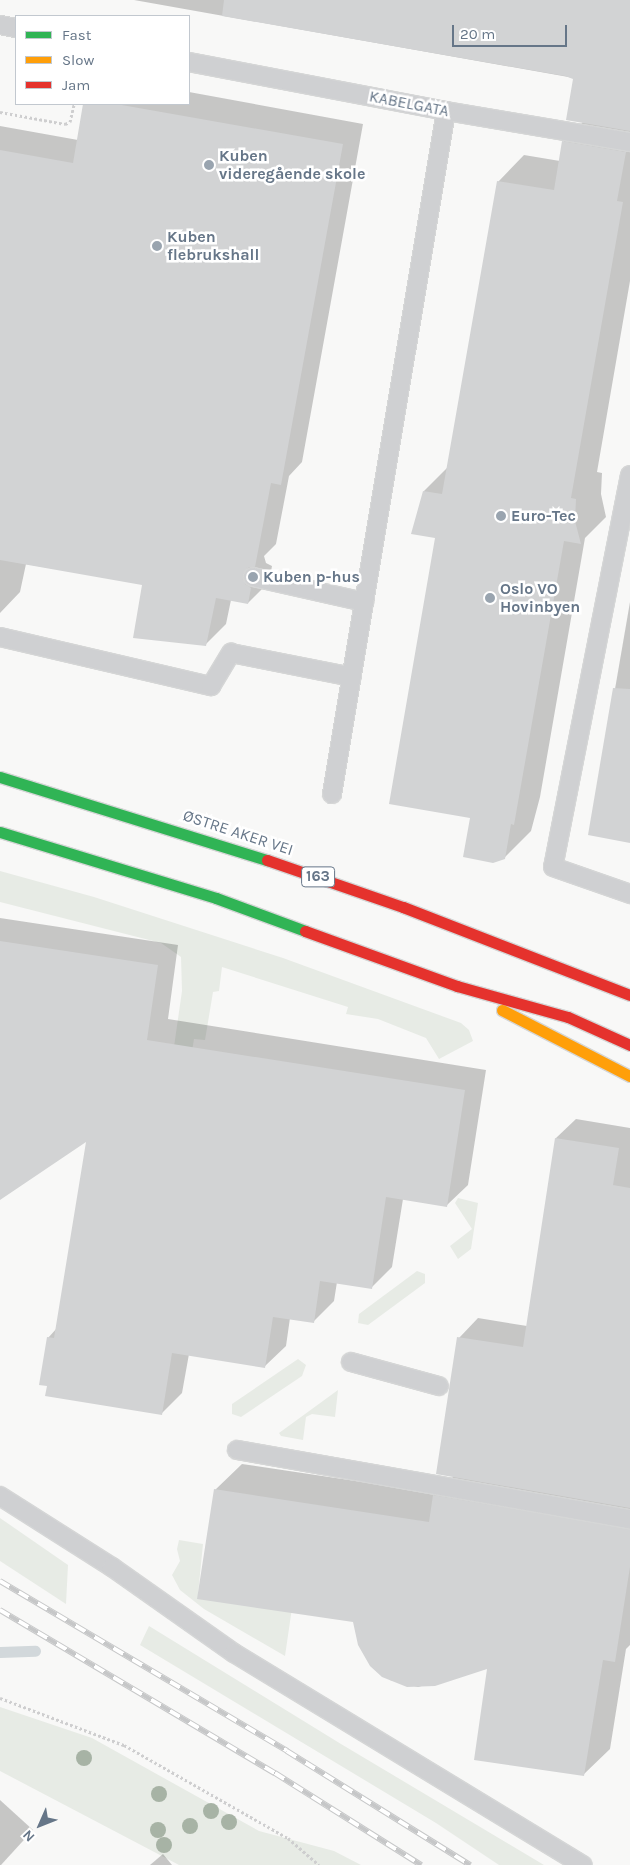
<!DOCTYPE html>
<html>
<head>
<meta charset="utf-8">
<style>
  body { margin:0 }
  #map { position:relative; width:630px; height:1865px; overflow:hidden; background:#f8f8f7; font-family:Karla,sans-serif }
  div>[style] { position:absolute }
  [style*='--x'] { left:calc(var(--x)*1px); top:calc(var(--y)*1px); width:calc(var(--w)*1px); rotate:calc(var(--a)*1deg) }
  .green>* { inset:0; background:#e7ebe5 }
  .shadow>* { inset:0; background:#0003 }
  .stream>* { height:11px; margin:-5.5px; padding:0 5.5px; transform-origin:5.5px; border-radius:5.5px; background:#d2d8db }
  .building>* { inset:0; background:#d2d3d4 }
  .path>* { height:3px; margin-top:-1.5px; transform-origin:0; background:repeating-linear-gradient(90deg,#cececf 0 2.5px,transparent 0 5px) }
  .roads { filter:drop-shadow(1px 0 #d5d6d6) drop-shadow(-1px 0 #d5d6d6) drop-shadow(0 1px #d5d6d6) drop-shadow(0 -1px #d5d6d6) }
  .lane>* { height:18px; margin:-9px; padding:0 9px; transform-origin:9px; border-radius:9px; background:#cfd0d2 }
  .fast>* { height:11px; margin:-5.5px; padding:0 5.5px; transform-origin:5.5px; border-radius:5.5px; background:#30b455 }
  .slow>* { height:11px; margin:-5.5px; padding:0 5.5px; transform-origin:5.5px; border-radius:5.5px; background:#ff9f0a }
  .jam>* { height:11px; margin:-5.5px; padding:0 5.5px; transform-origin:5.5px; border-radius:5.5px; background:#e5322d }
  .rail>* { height:5.5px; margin-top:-2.75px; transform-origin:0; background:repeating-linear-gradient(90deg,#fff 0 11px,#c6c7c8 0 22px); box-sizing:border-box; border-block:1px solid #c6c7c8 }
  .trees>* { width:16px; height:16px; margin:-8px; border-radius:50%; background:#a7b3a5 }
  .dots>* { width:14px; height:14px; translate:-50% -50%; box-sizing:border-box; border:2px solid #fff; border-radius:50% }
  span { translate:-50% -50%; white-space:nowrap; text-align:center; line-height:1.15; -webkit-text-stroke:5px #fff; paint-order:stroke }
  .shield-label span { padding:1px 4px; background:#fff; border:1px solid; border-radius:4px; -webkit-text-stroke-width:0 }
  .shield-label { font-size:15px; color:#667688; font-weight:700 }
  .street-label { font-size:16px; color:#667688 }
  .poi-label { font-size:16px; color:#667688; font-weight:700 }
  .left { translate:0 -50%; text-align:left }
  .legend { position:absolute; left:15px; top:15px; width:175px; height:90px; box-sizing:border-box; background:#fff; border:1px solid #c2c8cf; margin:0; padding:6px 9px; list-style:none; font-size:15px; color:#667688 }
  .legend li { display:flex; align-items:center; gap:10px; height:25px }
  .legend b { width:25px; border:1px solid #c2c8cf }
  .north { position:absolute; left:15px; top:1800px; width:50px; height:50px; -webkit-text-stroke:4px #fff; paint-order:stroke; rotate:226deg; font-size:14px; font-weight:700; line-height:20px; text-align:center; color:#667688 }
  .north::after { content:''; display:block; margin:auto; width:18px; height:22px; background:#667688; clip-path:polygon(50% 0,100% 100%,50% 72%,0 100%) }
  .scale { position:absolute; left:452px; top:25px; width:115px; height:22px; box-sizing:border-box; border:2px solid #667688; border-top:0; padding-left:6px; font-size:15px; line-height:18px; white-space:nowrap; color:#667688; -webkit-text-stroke:4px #fff; paint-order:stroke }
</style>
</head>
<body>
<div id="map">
  <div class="green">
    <i style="clip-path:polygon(0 871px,94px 897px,283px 958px,461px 1023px,469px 1030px,473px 1041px,439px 1059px,426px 1038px,378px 1019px,346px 1014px,348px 1007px,222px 967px,219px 991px,213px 992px,205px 1040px,194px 1039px,175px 1157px,155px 1179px,182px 991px,181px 957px,161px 943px,0 902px)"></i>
    <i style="clip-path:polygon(458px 1198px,478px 1203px,471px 1249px,458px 1259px,450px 1246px,472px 1229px,455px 1203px)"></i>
    <i style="clip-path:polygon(417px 1271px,425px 1274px,425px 1283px,368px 1325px,358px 1323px,359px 1314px)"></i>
    <i style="clip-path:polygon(298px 1359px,306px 1365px,302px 1376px,241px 1417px,232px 1414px,232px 1404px)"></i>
    <i style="clip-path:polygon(338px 1390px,335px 1417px,312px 1414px,306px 1417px,303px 1440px,281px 1436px,279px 1433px)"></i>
    <i style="clip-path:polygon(0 1518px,68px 1565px,66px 1604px,0 1561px)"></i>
    <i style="clip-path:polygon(179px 1540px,203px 1544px,198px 1594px,292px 1608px,285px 1656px,204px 1609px,180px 1590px,172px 1575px,180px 1561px,177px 1549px)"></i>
    <i style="clip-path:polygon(149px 1626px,341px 1744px,544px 1865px,499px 1865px,436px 1823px,140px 1645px)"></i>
    <i style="clip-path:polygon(0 1707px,92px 1738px,259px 1831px,334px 1851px,361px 1865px,179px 1865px,0 1771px)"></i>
  </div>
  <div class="shadow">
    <i style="clip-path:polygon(134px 0,630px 0,630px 281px,597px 472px,602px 473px,601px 494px,606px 517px,585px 538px,540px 797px,531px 831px,504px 858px,472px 817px,436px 537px,424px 491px,448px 467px,498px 182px,524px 155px,560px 161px,563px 142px,583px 122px,574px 78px)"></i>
    <i style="clip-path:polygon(189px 92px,363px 124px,302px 462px,289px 476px,276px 544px,264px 556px,266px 563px,272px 566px,269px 582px,248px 603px,231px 600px,226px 624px,205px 645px,144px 584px,26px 564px,20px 592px,0 613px,0 126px,78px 140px,85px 104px,189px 104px)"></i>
    <i style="clip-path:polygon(630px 602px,630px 842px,590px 834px)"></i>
    <i style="clip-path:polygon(0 918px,178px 945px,168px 1019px,486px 1070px,468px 1185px,447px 1205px,403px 1199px,392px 1267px,371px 1288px,337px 1282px,334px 1301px,313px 1322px,290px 1318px,286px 1346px,265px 1366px,189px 1354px,182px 1393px,162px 1413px,48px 1385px,48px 1338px,57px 1328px,87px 1140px,0 1199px)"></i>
    <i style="clip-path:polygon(576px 1119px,630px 1128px,630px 1645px,626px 1649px,610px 1749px,583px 1775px,489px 1668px,418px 1687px,390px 1680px,354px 1621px,215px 1490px,242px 1464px,436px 1493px,454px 1476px,459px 1338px,478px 1318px,527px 1326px,556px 1138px)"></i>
    <i style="clip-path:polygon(0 1800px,33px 1830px,1px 1865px,0 1865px)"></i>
    <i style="clip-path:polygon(163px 1854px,172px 1865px,150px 1865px)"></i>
  </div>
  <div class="stream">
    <i style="--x:0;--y:1652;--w:35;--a:-2"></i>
  </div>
  <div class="building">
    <i style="clip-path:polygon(224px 0,630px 0,630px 131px,566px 120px,573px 79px,565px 76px,222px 16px)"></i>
    <i style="clip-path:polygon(83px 104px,116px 104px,343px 144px,281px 485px,271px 483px,255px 567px,249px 567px,243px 574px,245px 584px,251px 588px,248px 604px,216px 598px,206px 646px,133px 638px,142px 585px,0 560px,0 150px,73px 163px)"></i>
    <i style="clip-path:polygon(562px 141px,626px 152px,617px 201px,623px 202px,571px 498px,576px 499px,575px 521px,581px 544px,564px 541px,514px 825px,511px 824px,505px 859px,493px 863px,463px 857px,470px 818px,389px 804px,435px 538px,411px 534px,423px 491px,442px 494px,497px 181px,554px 190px)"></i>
    <i style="clip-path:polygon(613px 688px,630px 689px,630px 843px,588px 835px)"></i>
    <i style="clip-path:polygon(0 941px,158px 965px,147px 1040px,465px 1090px,447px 1207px,386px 1197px,372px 1289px,320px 1281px,314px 1323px,273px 1317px,265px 1368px,172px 1353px,162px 1415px,45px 1396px,47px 1386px,39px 1385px,47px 1337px,54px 1338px,86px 1142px,0 1200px)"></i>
    <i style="clip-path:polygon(555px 1138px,619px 1148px,613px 1185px,630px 1188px,630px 1508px,436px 1474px,457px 1337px,523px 1347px)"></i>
    <i style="clip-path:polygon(214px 1489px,429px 1522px,433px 1495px,630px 1529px,630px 1567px,615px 1662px,603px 1660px,584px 1776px,474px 1760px,487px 1669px,435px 1686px,407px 1687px,382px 1677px,370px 1666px,358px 1645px,353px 1622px,197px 1599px)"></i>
  </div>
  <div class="path">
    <i style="--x:0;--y:112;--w:66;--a:10.5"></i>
    <i style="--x:65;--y:124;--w:5;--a:-22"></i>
    <i style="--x:70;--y:122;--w:18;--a:-77"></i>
    <i style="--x:0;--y:1698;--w:133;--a:20.8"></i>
    <i style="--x:124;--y:1745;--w:189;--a:29.6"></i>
    <i style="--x:288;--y:1838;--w:41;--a:41.1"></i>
  </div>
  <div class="roads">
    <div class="lane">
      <i style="--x:0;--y:25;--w:16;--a:11"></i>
      <i style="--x:189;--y:62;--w:262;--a:10.8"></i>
      <i style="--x:446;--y:111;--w:187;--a:9.6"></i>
      <i style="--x:630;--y:475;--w:399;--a:101.1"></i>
      <i style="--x:553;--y:867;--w:82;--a:19.3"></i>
      <i style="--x:253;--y:577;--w:114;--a:12.7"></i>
      <i style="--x:0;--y:637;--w:217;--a:13.1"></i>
      <i style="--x:211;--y:686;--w:39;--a:-59"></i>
      <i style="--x:231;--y:653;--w:123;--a:11.2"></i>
      <i style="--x:332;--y:794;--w:692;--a:-80.52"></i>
      <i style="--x:351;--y:1362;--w:91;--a:15.3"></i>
      <i style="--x:237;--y:1450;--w:399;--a:10"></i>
      <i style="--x:0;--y:1496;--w:133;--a:32.4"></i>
      <i style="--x:112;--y:1567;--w:149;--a:35.2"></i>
      <i style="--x:234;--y:1653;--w:408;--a:31.3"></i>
    </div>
    <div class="fast">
      <i style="--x:0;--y:777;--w:280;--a:17.3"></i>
      <i style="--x:0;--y:832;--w:226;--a:17"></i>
      <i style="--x:216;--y:898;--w:95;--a:20.3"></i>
    </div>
    <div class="slow">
      <i style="--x:502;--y:1010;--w:144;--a:27.3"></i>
    </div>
    <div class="jam">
      <i style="--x:267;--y:860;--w:144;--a:19.1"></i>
      <i style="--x:403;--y:907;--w:243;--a:21.2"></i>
      <i style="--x:305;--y:931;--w:162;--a:19.9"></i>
      <i style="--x:457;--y:986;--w:115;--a:15.6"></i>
      <i style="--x:568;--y:1017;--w:68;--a:24.3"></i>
    </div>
  </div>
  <div class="rail">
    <i style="--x:0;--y:1581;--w:334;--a:30.6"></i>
    <i style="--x:287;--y:1751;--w:216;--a:31.9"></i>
    <i style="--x:0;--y:1610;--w:320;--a:30.7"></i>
    <i style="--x:275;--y:1773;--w:173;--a:32.2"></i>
  </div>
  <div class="trees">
    <i style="left:84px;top:1758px"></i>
    <i style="left:159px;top:1794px"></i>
    <i style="left:211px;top:1811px"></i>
    <i style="left:229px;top:1822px"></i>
    <i style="left:190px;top:1826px"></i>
    <i style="left:158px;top:1830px"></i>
    <i style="left:164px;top:1845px"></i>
  </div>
  <div class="dots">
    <i style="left:209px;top:165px;background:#99a4af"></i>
    <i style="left:157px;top:246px;background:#99a4af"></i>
    <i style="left:501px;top:516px;background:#99a4af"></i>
    <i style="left:253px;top:577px;background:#99a4af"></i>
    <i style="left:490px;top:598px;background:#99a4af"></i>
  </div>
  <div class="shield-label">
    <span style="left:318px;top:877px">163</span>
  </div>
  <div class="street-label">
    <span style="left:409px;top:104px;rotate:11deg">KABELGATA</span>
    <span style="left:238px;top:833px;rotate:18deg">ØSTRE AKER VEI</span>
  </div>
  <div class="poi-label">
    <span class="left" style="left:219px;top:165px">Kuben<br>videregående skole</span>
    <span class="left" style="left:167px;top:246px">Kuben<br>flebrukshall</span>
    <span class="left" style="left:511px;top:516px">Euro-Tec</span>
    <span class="left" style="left:263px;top:577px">Kuben p-hus</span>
    <span class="left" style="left:500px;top:598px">Oslo VO<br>Hovinbyen</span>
  </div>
  <ul class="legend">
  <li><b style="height:6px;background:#30b455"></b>Fast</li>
  <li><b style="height:6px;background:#ff9f0a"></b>Slow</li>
  <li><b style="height:6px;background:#e5322d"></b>Jam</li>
  </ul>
  <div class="north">N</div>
  <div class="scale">20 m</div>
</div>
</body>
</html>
